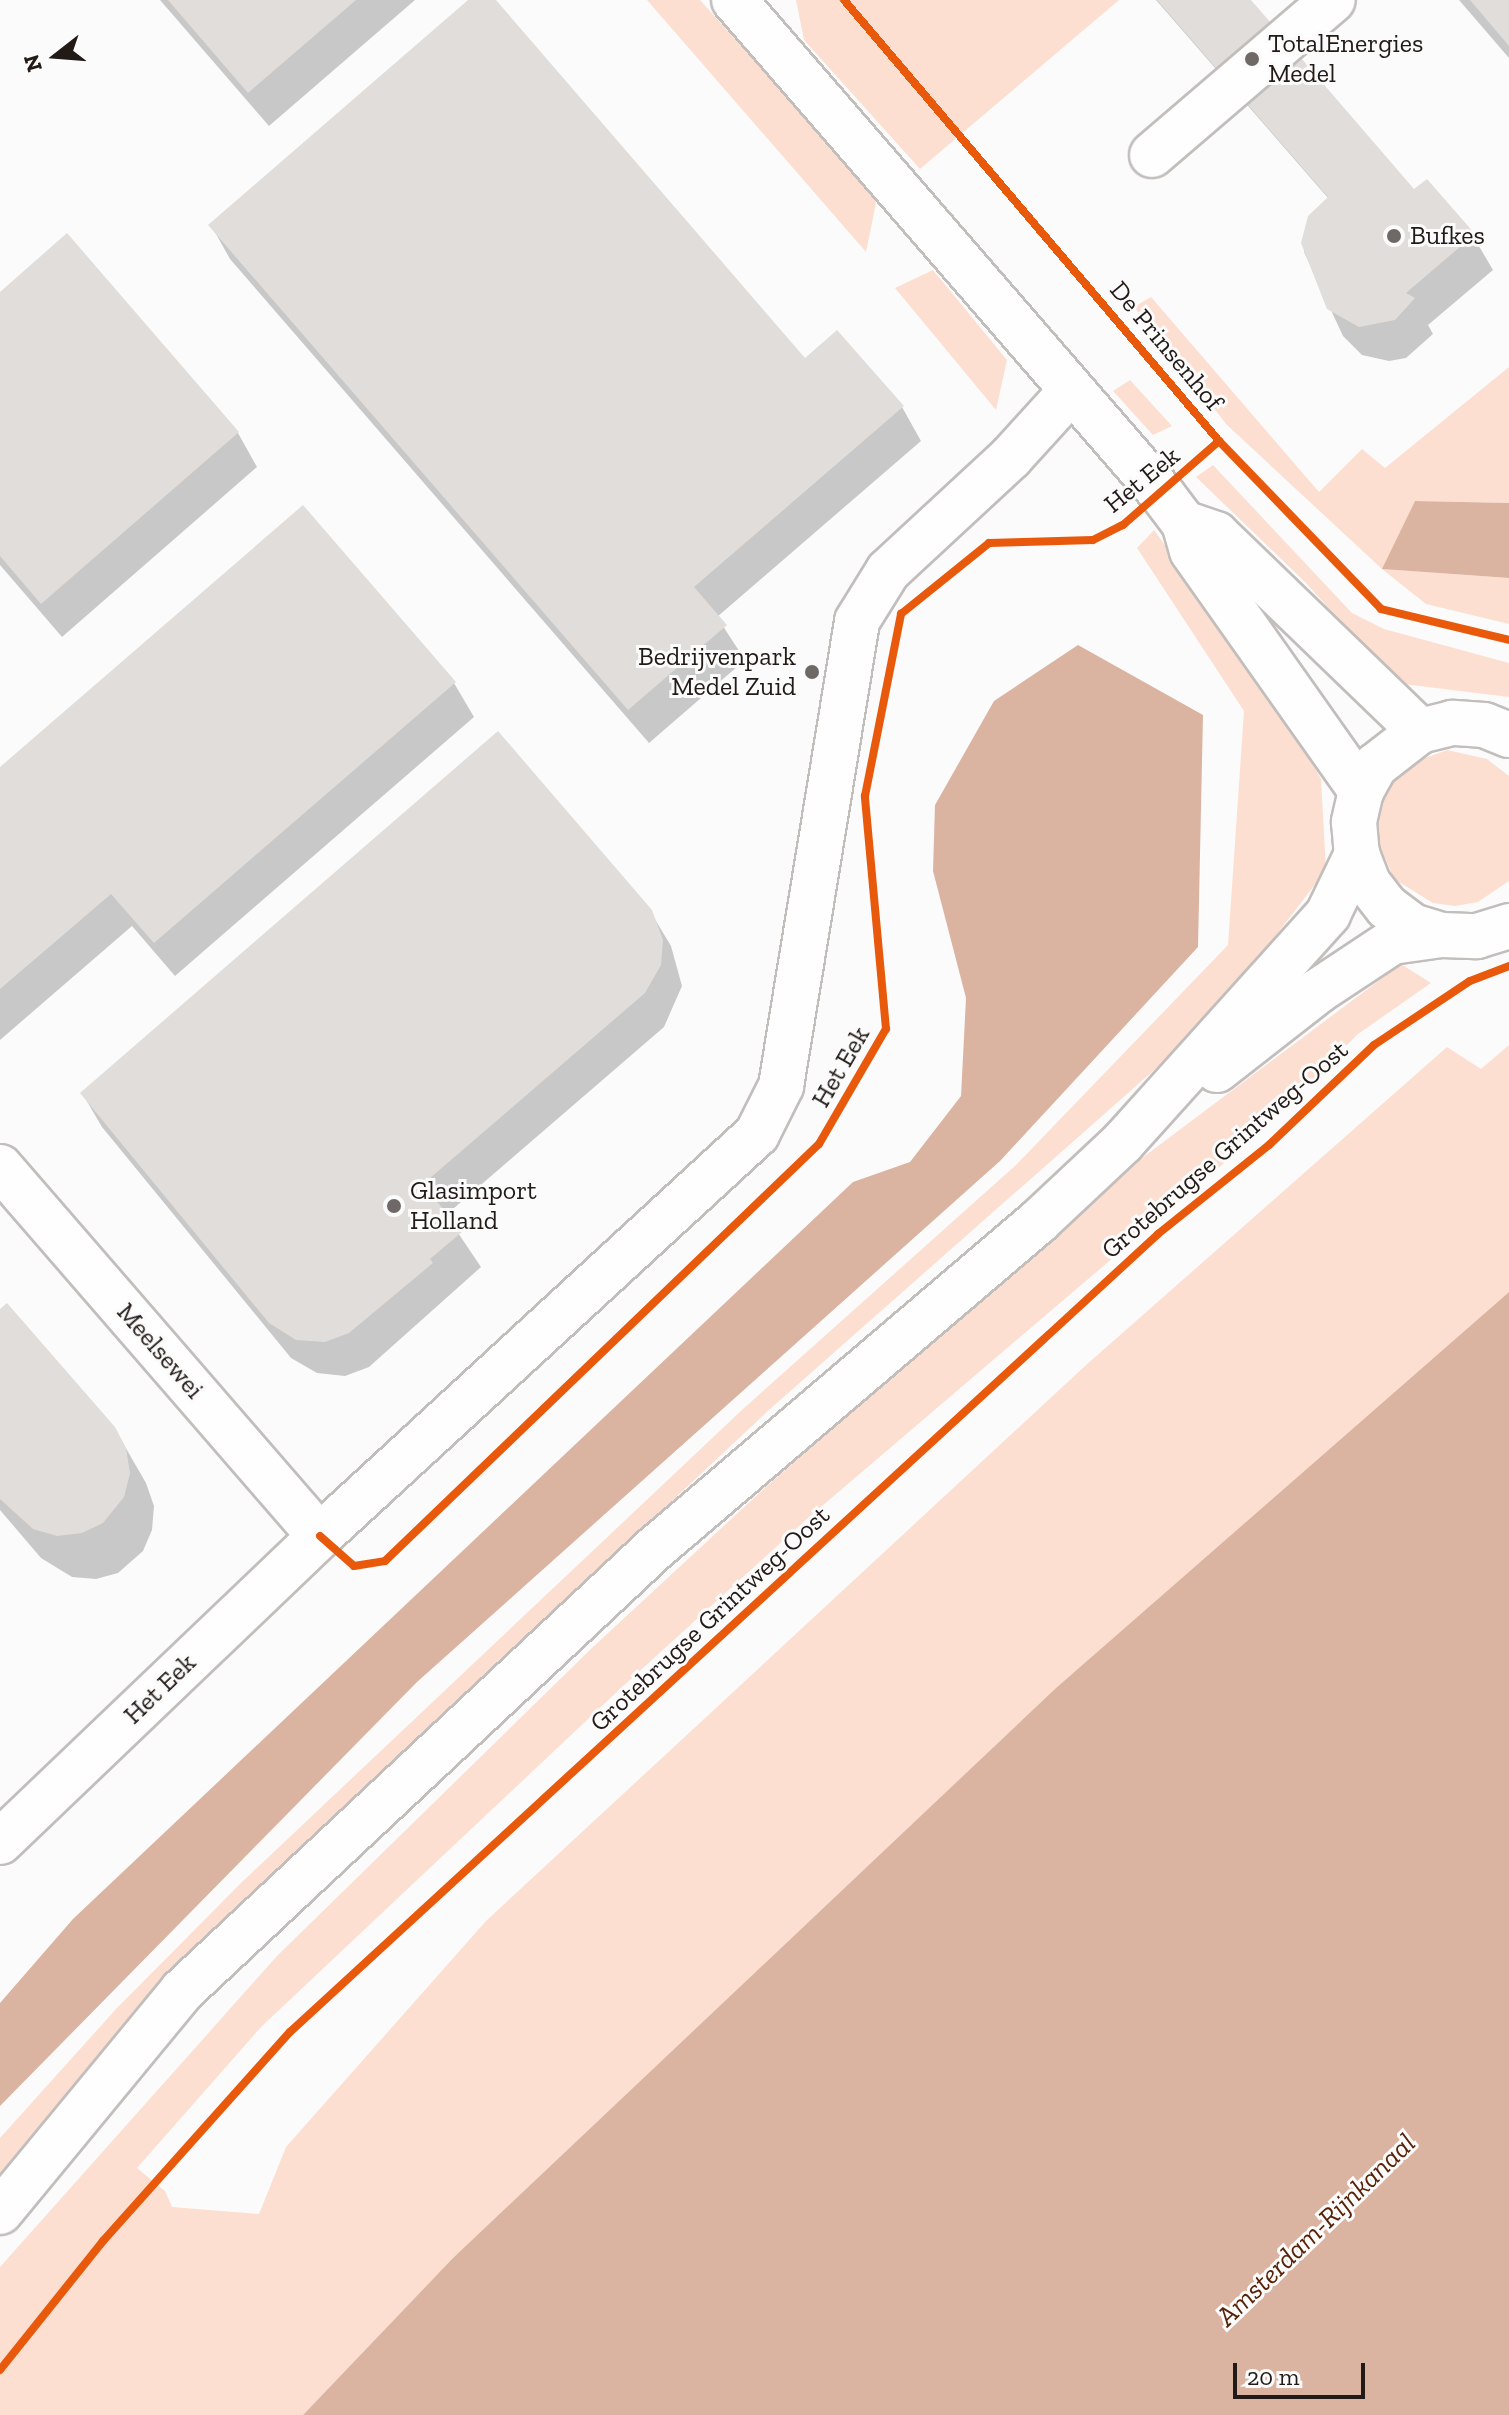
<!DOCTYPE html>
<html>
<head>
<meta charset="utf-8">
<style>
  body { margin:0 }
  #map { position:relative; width:1509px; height:2415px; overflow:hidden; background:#fbfbfb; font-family:"Zilla Slab",serif }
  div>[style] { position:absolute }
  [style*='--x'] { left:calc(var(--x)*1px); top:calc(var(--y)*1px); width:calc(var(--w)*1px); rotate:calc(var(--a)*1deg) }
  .green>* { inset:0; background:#fddfd2 }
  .water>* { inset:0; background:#dbb3a1 }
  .shadow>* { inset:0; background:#0003 }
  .building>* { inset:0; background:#e1dddb }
  .roads { filter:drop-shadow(2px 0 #c2bebc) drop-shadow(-2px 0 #c2bebc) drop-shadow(0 2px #c2bebc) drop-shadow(0 -2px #c2bebc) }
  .minor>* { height:44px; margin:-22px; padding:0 22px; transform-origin:22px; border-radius:22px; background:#fefefe }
  .cycleway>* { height:8px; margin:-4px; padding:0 4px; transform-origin:4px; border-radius:4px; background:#e8590c }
  .dots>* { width:22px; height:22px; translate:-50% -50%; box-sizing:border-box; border:4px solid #fbfbfb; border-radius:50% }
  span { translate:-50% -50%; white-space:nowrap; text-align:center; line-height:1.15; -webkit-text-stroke:6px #fbfbfb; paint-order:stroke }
  .poi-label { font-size:26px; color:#221a16 }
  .left { translate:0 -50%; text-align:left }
  .right { translate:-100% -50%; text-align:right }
  .street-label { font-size:26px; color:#221a16 }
  .water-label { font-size:28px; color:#572207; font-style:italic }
  .north { position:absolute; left:16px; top:16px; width:80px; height:80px; -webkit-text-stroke:6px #fbfbfb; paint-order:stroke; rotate:253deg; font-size:22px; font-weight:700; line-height:32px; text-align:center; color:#221a16 }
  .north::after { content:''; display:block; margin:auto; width:28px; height:36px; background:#221a16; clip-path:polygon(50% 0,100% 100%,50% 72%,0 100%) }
  .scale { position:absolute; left:1233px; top:2363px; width:132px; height:36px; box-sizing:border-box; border:4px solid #221a16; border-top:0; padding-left:10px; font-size:24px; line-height:28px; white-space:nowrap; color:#221a16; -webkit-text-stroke:6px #fbfbfb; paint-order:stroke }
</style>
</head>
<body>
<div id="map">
  <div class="green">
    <i style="clip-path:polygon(647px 0,700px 0,877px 198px,866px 252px)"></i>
    <i style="clip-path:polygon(796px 0,1119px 0,920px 169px,804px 40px)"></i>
    <i style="clip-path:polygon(933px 270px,1007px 360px,996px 410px,895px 288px)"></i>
    <i style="clip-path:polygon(1151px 297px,1319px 492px,1362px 449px,1385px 468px,1509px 367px,1509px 503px,1415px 501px,1383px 569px,1509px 578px,1509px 624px,1426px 604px,1382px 569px,1227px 425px,1134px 307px)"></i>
    <i style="clip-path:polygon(1130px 380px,1172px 426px,1153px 435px,1113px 391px)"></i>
    <i style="clip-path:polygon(1213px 465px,1352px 613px,1384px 629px,1509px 663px,1509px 697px,1395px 683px,1307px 584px,1196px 477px)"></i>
    <i style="clip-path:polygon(1154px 530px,1274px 696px,1321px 779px,1326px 870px,1213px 1018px,770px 1409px,641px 1530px,597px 1582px,0 2186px,0 2138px,116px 2009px,242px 1882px,743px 1409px,1016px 1165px,1228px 945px,1244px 711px,1137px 548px)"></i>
    <i style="clip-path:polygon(1447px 750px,1487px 759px,1509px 776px,1509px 881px,1478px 902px,1455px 906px,1433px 903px,1394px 879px,1376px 837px,1376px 814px,1393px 777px,1409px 764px)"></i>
    <i style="clip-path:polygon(1401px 964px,1431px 983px,1358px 1034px,1257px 1135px,808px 1518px,621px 1688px,261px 2027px,137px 2168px,165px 2191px,172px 2207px,259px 2214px,286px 2147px,486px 1921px,1085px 1366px,1447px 1047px,1481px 1069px,1509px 1045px,1509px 1292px,1056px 1688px,453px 2258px,303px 2415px,0 2415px,0 2267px,277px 1956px,593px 1647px,768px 1485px,1146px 1155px)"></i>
  </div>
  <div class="water">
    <i style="clip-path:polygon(1415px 501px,1509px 503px,1509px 578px,1382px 569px)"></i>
    <i style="clip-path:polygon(1078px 645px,1203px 715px,1198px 947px,1000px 1161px,417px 1682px,0 2106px,0 2003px,73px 1919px,853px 1182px,910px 1162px,961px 1096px,966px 998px,933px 871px,935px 805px,994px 701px)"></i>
    <i style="clip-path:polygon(1509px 1292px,1509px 2415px,303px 2415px,453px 2258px,1056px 1688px)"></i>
  </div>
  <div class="shadow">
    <i style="clip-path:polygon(160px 0,415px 0,269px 126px)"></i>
    <i style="clip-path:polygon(470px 0,493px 0,805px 361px,902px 407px,921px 441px,717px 617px,745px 660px,649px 743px,230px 259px,211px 225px)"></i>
    <i style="clip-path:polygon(1156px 0,1249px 0,1414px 192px,1473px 236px,1493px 270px,1428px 325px,1433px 334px,1406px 358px,1389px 361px,1362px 355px,1343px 336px,1304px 252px,1306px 225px,1328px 198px)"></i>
    <i style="clip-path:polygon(1459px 0,1509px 0,1509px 58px)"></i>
    <i style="clip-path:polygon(0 294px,238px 433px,257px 467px,62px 637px,0 565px)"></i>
    <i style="clip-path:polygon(454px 683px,474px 717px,175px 976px,132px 926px,0 1040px,0 770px)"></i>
    <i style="clip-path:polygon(650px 911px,671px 946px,682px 986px,664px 1027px,446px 1215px,481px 1267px,369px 1367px,345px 1376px,317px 1373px,291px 1358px,102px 1127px,82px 1093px)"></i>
    <i style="clip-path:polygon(0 1312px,120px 1438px,146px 1483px,154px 1506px,152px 1530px,143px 1551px,118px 1573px,96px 1579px,72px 1577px,41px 1558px,0 1510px)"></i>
  </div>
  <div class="building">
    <i style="clip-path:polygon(168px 0,356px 0,248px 93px)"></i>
    <i style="clip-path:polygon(468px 0,496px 0,805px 358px,837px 330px,904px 406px,694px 587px,727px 625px,628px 710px,208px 225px)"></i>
    <i style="clip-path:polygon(1157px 0,1251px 0,1414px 189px,1427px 179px,1475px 234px,1406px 293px,1415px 298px,1395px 320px,1359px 327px,1327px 309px,1301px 243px,1308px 216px,1328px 197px)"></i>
    <i style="clip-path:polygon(1470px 0,1509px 0,1509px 46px)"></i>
    <i style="clip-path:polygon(67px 233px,239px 432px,41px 604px,0 556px,0 292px)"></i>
    <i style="clip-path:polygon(303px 505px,456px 682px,154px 943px,111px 894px,0 989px,0 767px)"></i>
    <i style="clip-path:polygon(498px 731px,652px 910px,663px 940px,661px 965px,645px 993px,422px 1185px,463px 1231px,430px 1259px,433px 1263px,349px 1333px,325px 1342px,296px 1340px,269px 1323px,80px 1093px)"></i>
    <i style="clip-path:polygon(7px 1303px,115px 1427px,126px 1448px,130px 1473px,124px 1497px,103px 1523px,82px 1533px,57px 1536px,33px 1529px,0 1499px,0 1309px)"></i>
  </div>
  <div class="roads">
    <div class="minor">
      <i style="--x:734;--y:0;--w:654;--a:49.09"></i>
      <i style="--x:1162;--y:494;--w:36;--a:53"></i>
      <i style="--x:1184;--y:523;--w:29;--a:74"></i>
      <i style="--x:1192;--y:551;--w:294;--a:54.8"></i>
      <i style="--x:1152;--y:155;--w:238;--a:-40.6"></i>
      <i style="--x:1184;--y:523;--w:34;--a:19"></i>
      <i style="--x:1216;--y:534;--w:284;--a:44"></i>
      <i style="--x:1509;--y:735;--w:27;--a:-158"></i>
      <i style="--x:1484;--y:725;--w:32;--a:-176"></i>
      <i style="--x:1452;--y:723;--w:33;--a:166"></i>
      <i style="--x:1420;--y:731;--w:57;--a:142.1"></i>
      <i style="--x:1375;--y:766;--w:29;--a:119"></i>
      <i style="--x:1361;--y:791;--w:32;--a:103"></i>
      <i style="--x:1354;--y:822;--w:32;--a:85"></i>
      <i style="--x:1357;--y:854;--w:31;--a:69"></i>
      <i style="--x:1368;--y:883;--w:31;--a:52"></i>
      <i style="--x:1387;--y:907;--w:31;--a:37"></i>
      <i style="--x:1412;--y:926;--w:31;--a:17"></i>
      <i style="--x:1442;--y:935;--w:35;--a:2"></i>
      <i style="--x:1477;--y:936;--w:34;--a:-17"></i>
      <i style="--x:1217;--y:1070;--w:128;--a:-38"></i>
      <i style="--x:1318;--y:991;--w:89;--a:-33.5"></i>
      <i style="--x:1392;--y:942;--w:50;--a:-8"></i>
      <i style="--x:0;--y:1167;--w:488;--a:49.1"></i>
      <i style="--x:0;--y:1842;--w:443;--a:-43.7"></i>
      <i style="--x:320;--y:1536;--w:594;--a:-42.61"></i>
      <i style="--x:757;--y:1134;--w:54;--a:-63.4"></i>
      <i style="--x:781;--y:1086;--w:471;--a:-80.7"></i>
      <i style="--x:857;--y:621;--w:59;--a:-58.2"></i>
      <i style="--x:888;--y:571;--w:168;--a:-42.8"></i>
      <i style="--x:1011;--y:457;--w:89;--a:-47.7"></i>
      <i style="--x:0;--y:2212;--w:286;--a:-50.5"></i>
      <i style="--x:182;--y:1991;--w:647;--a:-43.12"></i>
      <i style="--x:654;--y:1549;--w:506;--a:-40.43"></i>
      <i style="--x:1039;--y:1221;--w:115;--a:-43.2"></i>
      <i style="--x:1123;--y:1142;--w:307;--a:-48"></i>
      <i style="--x:1328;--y:914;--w:67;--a:-64.2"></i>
    </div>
  </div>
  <div class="cycleway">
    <i style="--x:844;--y:0;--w:579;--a:49.62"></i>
    <i style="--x:1219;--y:441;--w:233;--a:46"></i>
    <i style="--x:1381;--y:609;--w:132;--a:13.6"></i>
    <i style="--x:320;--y:1536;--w:45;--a:41.4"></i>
    <i style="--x:354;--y:1566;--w:31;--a:-9"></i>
    <i style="--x:385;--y:1561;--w:602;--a:-43.86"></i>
    <i style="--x:819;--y:1144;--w:133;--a:-59.8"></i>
    <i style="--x:886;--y:1029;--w:234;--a:-95.2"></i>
    <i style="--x:865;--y:796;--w:186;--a:-78.8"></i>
    <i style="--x:901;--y:614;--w:113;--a:-38.9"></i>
    <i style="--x:989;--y:543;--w:104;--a:-1.7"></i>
    <i style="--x:1093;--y:540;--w:34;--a:-27"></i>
    <i style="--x:1123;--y:525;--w:128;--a:-41.2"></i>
    <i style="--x:0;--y:2370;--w:165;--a:-51.4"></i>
    <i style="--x:103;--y:2241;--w:280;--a:-48.2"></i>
    <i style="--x:290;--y:2032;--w:1179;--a:-42.59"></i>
    <i style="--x:1158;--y:1234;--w:142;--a:-38.7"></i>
    <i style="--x:1269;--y:1145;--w:145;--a:-43.6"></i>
    <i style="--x:1374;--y:1045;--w:115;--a:-33.7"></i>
    <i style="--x:1470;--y:981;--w:42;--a:-21"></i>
  </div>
  <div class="dots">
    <i style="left:1252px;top:59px;background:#6e6966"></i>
    <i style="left:1394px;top:236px;background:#6e6966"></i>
    <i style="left:812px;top:672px;background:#6e6966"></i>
    <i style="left:394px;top:1206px;background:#6e6966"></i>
  </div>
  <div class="poi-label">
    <span class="left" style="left:1268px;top:59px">TotalEnergies<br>Medel</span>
    <span class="left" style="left:1410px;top:236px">Bufkes</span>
    <span class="right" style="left:796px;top:672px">Bedrijvenpark<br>Medel Zuid</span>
    <span class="left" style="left:410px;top:1206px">Glasimport<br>Holland</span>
  </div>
  <div class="street-label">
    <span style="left:1166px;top:346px;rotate:50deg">De Prinsenhof</span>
    <span style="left:1142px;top:480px;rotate:-39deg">Het Eek</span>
    <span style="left:841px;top:1067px;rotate:-60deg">Het Eek</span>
    <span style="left:1225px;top:1150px;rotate:-41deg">Grotebrugse Grintweg-Oost</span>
    <span style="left:160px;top:1351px;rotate:49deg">Meelsewei</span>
    <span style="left:710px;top:1619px;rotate:-43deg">Grotebrugse Grintweg-Oost</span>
    <span style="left:160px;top:1689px;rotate:-44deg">Het Eek</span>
  </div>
  <div class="water-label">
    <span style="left:1316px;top:2230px;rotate:-44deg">Amsterdam-Rijnkanaal</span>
  </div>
  <div class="north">N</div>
  <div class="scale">20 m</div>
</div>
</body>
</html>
